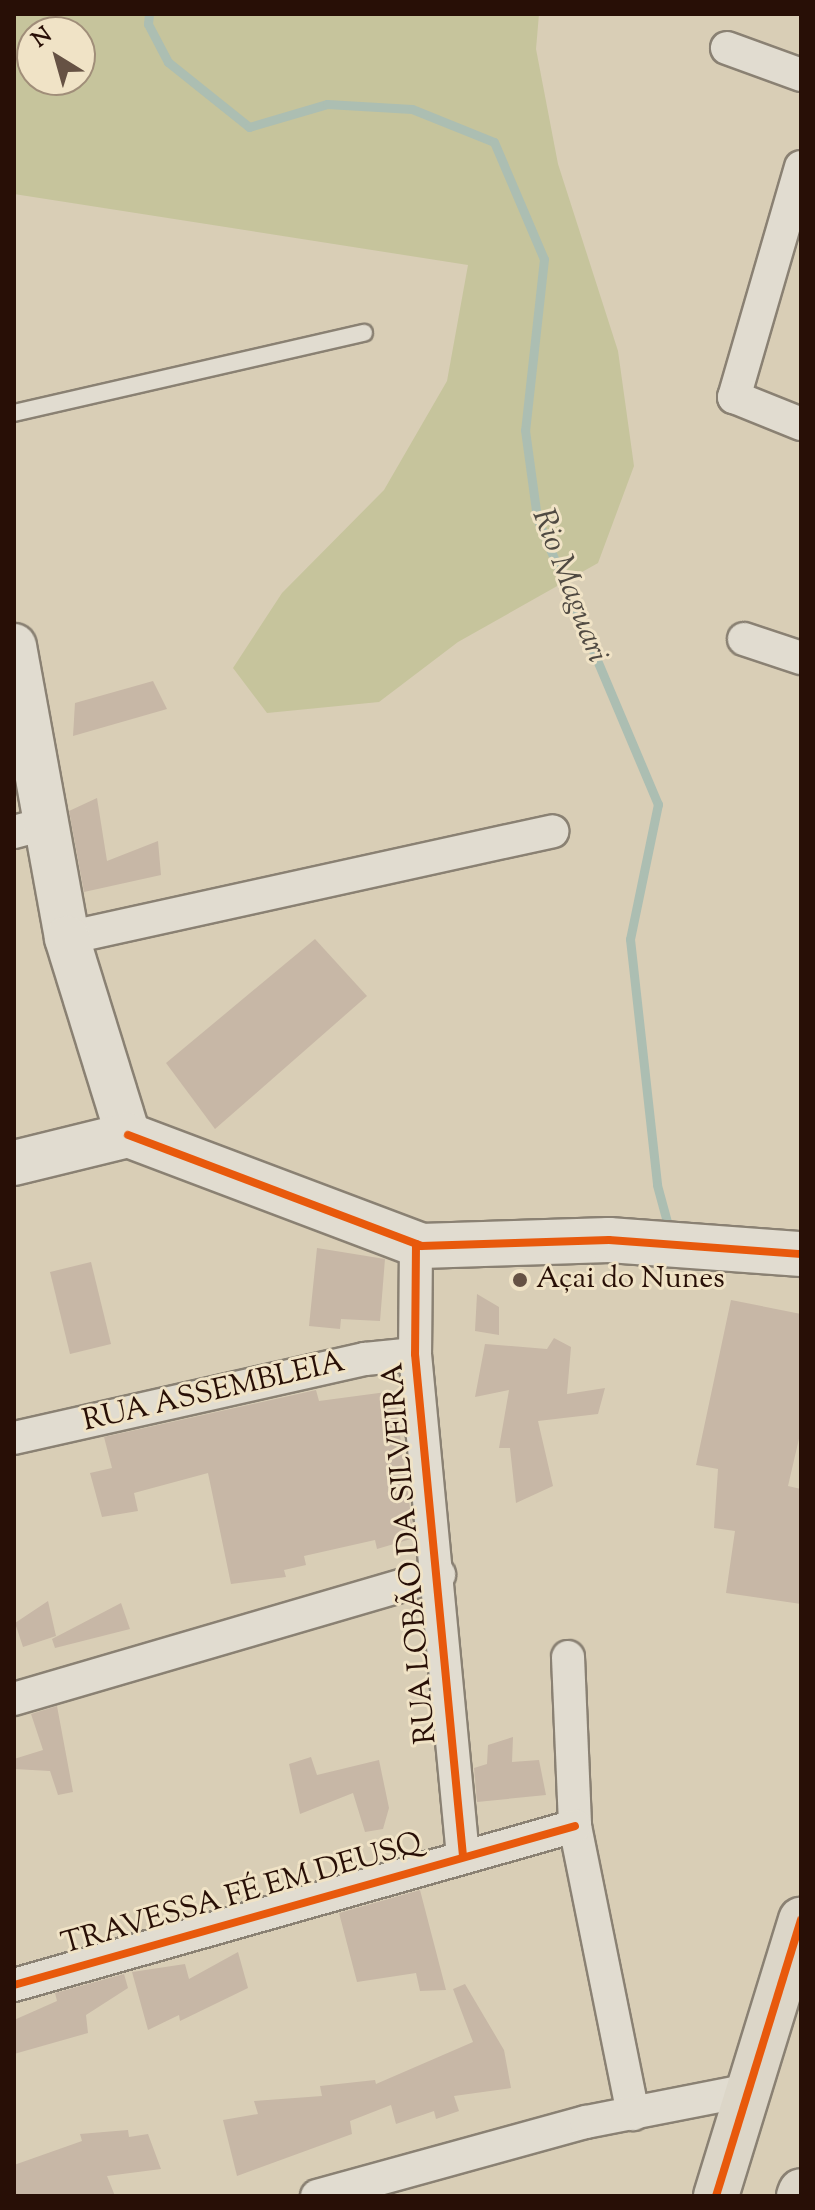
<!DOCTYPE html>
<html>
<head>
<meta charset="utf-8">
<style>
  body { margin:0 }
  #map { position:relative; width:815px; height:2210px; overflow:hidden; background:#d9ceb6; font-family:"Sorts Mill Goudy",serif }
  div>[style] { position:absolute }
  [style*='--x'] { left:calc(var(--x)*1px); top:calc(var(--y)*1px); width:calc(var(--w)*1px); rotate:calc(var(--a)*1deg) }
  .green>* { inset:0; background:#c6c49c }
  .stream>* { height:9px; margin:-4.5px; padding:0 4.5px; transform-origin:4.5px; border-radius:4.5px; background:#acbeb2 }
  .building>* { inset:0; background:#c7b7a6 }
  .roads { filter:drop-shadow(2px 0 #8a8173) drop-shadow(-2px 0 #8a8173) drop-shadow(0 2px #8a8173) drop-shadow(0 -2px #8a8173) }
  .lane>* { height:16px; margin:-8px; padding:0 8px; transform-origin:8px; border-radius:8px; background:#e1dcd0 }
  .street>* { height:32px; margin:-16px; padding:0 16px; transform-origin:16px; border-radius:16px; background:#e1dcd0 }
  .secondary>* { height:44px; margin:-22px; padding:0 22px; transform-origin:22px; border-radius:22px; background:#e1dcd0 }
  .primary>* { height:44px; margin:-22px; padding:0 22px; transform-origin:22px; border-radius:22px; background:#dcd6c8 }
  .cycleway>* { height:8px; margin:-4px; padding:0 4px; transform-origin:4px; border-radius:4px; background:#e8590c }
  .dots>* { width:22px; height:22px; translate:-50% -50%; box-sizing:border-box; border:4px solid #f0e3c6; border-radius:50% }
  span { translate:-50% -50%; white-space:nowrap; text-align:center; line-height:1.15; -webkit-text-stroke:6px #f0e3c6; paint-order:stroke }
  .poi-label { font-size:30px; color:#280f06 }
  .left { translate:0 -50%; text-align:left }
  .street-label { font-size:30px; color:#280f06 }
  .water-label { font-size:32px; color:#504a42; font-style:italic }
  .frame { position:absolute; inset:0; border:16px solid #280f06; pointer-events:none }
  .north { position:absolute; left:16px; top:16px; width:80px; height:80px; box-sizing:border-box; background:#f0e3c6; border:2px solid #a08e79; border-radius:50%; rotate:323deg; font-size:22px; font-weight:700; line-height:32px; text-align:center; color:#280f06 }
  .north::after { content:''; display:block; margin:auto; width:28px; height:36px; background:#665244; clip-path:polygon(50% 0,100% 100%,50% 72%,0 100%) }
</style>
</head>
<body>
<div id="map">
  <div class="green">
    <i style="clip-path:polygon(evenodd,14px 14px,539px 14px,536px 49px,558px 164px,618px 351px,634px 466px,598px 563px,458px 642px,379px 702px,267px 713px,233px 668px,282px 593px,384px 490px,447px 381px,468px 265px,14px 194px,14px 14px,32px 32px,80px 32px,80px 80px,32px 80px,32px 32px)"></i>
  </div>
  <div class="stream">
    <i style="--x:149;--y:14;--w:10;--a:96"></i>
    <i style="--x:148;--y:24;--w:43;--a:62.2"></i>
    <i style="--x:168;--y:62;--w:104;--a:38.7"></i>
    <i style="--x:249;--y:127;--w:81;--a:-16.4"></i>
    <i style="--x:327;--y:104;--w:85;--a:3.4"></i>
    <i style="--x:412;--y:109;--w:88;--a:21.9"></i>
    <i style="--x:494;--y:142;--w:127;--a:66.9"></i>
    <i style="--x:544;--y:259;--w:172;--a:96.3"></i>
    <i style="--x:525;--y:430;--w:89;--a:82.2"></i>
    <i style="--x:537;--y:518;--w:311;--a:67.1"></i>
    <i style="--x:658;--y:804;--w:138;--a:101.7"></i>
    <i style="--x:630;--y:939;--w:247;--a:83.7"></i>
    <i style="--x:657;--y:1185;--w:50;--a:74.8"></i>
  </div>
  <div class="building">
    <i style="clip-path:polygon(153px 681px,167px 709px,73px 736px,75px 703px)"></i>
    <i style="clip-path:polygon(97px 798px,107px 861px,158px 841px,161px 875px,84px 892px,69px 811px)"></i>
    <i style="clip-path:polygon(315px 939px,367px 996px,215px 1129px,166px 1063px)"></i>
    <i style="clip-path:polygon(317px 1248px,385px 1259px,380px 1321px,341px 1319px,340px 1329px,309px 1326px)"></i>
    <i style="clip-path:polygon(91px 1262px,111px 1344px,70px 1354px,50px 1272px)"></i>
    <i style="clip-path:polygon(477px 1294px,499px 1307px,499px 1335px,475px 1331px)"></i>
    <i style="clip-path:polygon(731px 1300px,801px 1314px,801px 1430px,788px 1486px,801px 1489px,801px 1604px,726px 1593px,735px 1531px,714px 1528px,718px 1469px,696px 1465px)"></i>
    <i style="clip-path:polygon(554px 1338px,571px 1347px,567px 1394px,605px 1388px,598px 1414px,538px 1421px,553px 1486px,516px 1503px,510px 1448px,499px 1448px,509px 1390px,475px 1397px,485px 1344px,547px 1349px)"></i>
    <i style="clip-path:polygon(316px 1390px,319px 1401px,394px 1391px,414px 1538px,377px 1549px,375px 1540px,304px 1556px,306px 1565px,284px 1570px,286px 1577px,231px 1584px,208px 1473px,134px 1493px,138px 1511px,102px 1517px,90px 1473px,112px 1468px,104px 1437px)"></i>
    <i style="clip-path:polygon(48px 1601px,56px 1636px,23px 1647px,15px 1623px)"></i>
    <i style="clip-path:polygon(121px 1603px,130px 1629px,55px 1648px,52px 1639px)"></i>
    <i style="clip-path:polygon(57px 1706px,73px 1792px,58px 1795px,50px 1771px,14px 1769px,14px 1759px,43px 1750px,31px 1714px)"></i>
    <i style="clip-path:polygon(513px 1737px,512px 1762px,539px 1760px,546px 1795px,477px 1802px,474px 1768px,487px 1764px,488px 1745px)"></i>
    <i style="clip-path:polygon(311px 1757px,317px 1775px,379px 1760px,389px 1808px,383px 1829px,365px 1832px,353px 1793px,300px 1814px,289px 1764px)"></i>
    <i style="clip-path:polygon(420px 1890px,446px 1990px,420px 1991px,416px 1973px,357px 1982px,339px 1913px)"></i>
    <i style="clip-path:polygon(238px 1952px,248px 1988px,180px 2021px,179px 2015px,148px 2030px,132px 1972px,185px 1964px,189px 1979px)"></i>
    <i style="clip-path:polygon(124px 1974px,128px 1988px,86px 2015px,88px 2033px,14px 2054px,14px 2020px,57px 2001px,55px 1993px)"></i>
    <i style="clip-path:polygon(465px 1984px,504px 2050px,511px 2088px,454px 2096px,459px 2111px,436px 2119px,434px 2111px,396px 2124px,391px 2105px,350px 2121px,352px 2134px,237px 2176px,223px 2120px,258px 2114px,254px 2101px,322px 2096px,320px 2086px,375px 2080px,376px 2084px,473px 2042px,453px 1989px)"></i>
    <i style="clip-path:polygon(128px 2130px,129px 2137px,148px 2134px,161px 2169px,107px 2176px,115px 2196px,14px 2196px,14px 2165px,82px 2141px,80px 2134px)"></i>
  </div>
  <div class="roads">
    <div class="lane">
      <i style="--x:14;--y:413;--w:359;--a:-12.9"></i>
    </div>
    <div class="street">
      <i style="--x:727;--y:48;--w:79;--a:20"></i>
      <i style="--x:801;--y:167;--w:240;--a:106.2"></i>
      <i style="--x:734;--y:397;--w:72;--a:21.9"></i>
      <i style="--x:744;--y:639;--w:60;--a:18.4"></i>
      <i style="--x:14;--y:832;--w:30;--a:-15"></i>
      <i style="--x:67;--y:938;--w:497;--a:-12.4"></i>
      <i style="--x:416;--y:1244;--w:110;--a:90.5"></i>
      <i style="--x:415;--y:1354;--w:504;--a:84.54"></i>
      <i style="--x:14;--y:1438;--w:360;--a:-12.7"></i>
      <i style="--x:365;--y:1359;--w:50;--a:-5.7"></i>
      <i style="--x:568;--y:1657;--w:169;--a:87.6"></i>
      <i style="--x:575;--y:1826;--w:294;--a:78.6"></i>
      <i style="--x:14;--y:1699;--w:443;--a:-16.3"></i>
      <i style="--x:14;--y:1985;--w:583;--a:-15.82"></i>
      <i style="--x:317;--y:2196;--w:279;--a:-15.4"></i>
      <i style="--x:586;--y:2122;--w:166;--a:-11.1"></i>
    </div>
    <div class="secondary">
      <i style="--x:14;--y:646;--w:297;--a:79.7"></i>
      <i style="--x:67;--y:938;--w:206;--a:72.8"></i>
      <i style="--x:128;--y:1135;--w:313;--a:20.7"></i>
      <i style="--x:421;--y:1246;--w:188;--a:-1.8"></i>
      <i style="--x:609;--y:1240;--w:193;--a:4.2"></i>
      <i style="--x:14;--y:1163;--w:117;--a:-13.8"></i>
    </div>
    <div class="primary">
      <i style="--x:716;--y:2196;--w:289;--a:-72.9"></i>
      <i style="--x:799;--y:2196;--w:5;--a:-68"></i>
    </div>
  </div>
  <div class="cycleway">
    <i style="--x:128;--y:1135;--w:313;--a:20.7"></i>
    <i style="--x:421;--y:1246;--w:188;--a:-1.8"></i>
    <i style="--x:609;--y:1240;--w:193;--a:4.2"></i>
    <i style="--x:416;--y:1244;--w:110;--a:90.5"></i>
    <i style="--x:415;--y:1354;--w:504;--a:84.54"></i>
    <i style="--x:14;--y:1985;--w:583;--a:-15.82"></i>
    <i style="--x:716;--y:2196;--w:289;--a:-72.9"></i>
  </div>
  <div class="dots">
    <i style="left:520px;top:1280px;background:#665244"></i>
  </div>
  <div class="poi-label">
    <span class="left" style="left:536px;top:1280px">Açai do Nunes</span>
  </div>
  <div class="street-label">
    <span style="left:214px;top:1393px;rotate:-13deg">RUA ASSEMBLEIA</span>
    <span style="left:411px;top:1553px;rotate:-95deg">RUA LOBÃO DA SILVEIRA</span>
    <span style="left:242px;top:1895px;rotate:-16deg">TRAVESSA FÉ EM DEUSQ</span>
  </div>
  <div class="water-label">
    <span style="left:569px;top:586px;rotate:69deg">Rio Maguari</span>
  </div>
  <div class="frame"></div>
  <div class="north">N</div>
</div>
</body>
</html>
